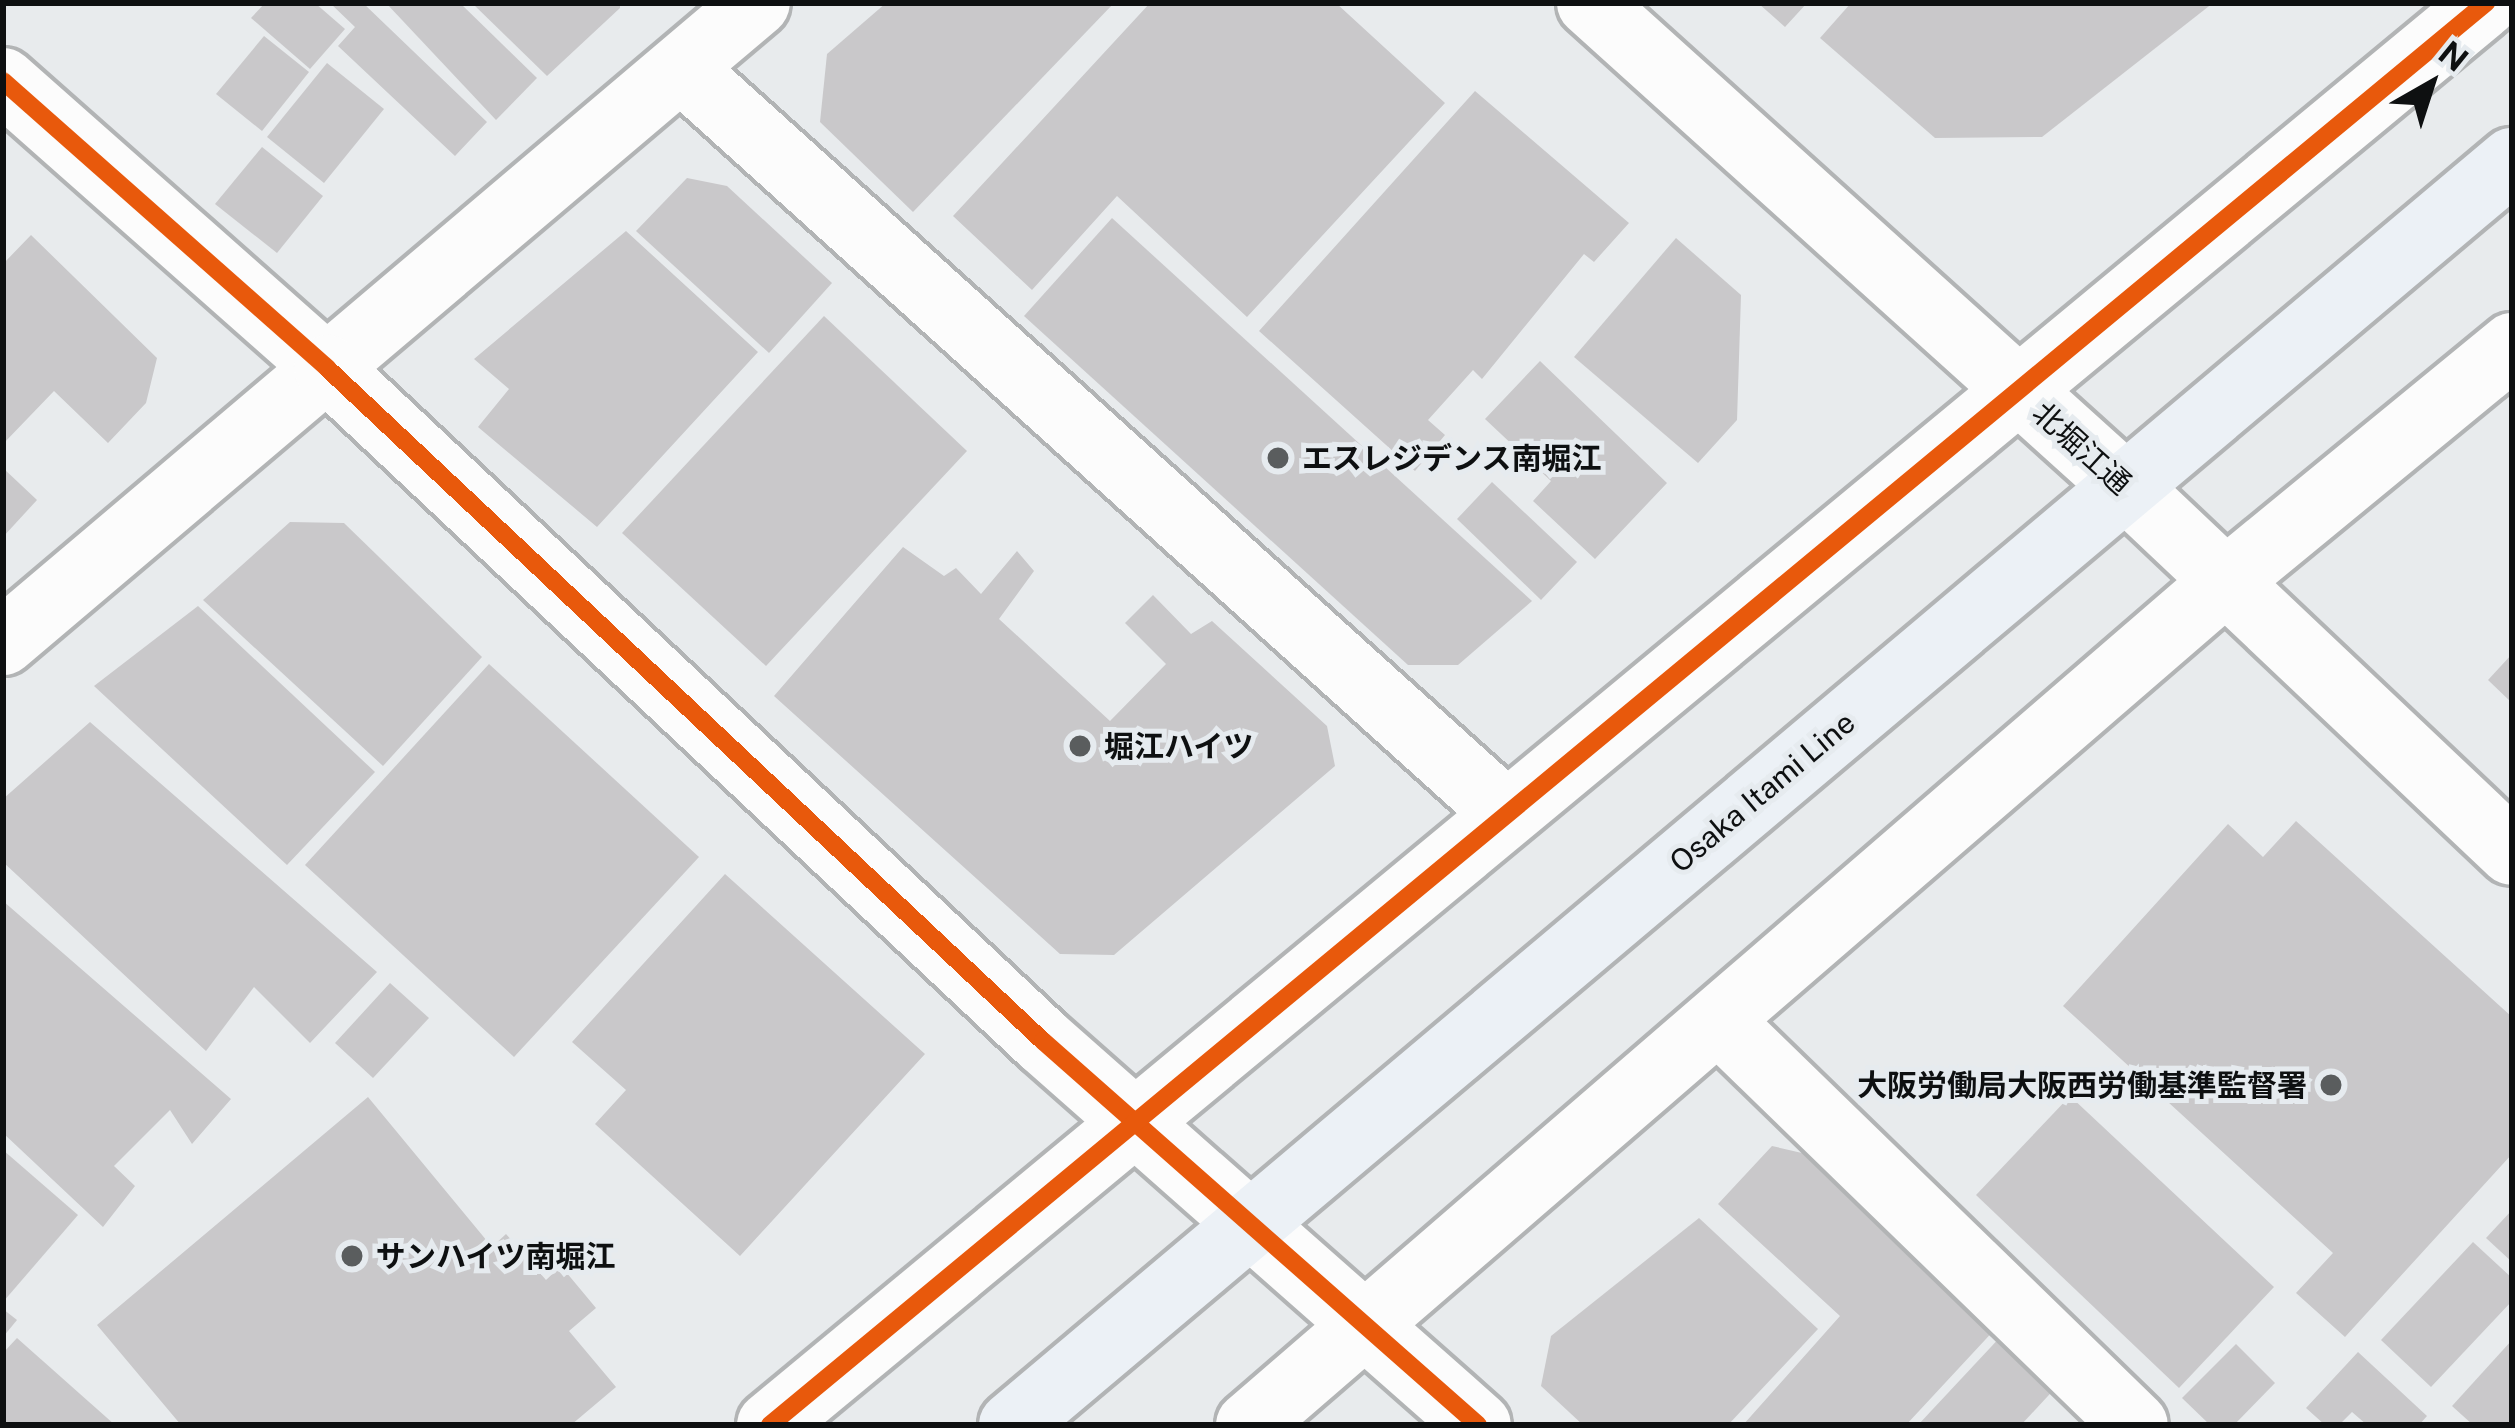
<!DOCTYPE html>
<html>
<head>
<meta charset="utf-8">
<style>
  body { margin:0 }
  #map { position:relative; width:2515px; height:1428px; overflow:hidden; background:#e8ebed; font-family:"Public Sans","Noto Sans JP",sans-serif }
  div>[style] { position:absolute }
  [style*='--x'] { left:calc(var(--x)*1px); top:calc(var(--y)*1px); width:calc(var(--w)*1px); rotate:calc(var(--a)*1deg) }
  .building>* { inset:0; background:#c9c8ca }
  .roads { filter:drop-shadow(3px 0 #b2b4b5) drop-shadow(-3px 0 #b2b4b5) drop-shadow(0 3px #b2b4b5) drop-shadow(0 -3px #b2b4b5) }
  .minor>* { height:66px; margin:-33px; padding:0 33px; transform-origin:33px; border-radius:33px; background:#fcfcfc }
  .tertiary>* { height:66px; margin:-33px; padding:0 33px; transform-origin:33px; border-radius:33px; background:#fcfcfc }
  .primary>* { height:66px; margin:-33px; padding:0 33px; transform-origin:33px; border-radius:33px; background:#ecf1f6 }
  .cycleway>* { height:18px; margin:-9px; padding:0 9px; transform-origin:9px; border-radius:9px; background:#e8590c }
  .dots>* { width:33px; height:33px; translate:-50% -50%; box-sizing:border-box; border:6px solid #e6ebef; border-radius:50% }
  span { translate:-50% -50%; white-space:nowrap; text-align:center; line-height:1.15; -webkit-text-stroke:10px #e6ebef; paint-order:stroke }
  .street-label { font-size:30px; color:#0e1011 }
  .poi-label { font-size:30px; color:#0e1011; font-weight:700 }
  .left { translate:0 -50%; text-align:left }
  .right { translate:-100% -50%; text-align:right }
  .frame { position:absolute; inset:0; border:6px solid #0e1011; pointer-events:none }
  .north { position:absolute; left:2371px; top:24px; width:120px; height:120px; -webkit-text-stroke:9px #e6ebef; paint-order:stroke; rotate:39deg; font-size:33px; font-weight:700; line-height:48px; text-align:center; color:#0e1011 }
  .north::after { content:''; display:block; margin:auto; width:42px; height:54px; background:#0e1011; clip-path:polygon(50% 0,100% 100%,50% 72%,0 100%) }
</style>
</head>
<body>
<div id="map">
  <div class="building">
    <i style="clip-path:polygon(265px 3px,315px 3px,345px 29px,310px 69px,251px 18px)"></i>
    <i style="clip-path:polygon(330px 3px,363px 3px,487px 122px,455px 156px,338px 46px,355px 27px)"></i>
    <i style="clip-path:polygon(386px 3px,460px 3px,537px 78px,496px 120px)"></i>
    <i style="clip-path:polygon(472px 3px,620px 3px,620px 8px,547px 76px)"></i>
    <i style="clip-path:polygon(886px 3px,1114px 3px,913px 212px,820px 122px,827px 54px)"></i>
    <i style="clip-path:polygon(1150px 3px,1336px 3px,1445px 103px,1247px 317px,1117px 196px,1032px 290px,953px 216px)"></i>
    <i style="clip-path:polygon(1758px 3px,1807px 3px,1785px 27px)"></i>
    <i style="clip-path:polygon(1851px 3px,2213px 3px,2042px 137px,1935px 138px,1820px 38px)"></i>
    <i style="clip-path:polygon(264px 36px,309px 72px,262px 131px,216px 94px)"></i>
    <i style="clip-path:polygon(327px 63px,384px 109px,324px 183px,267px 137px)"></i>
    <i style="clip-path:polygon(1475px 91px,1629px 223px,1594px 262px,1584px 254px,1482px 379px,1473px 370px,1428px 420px,1445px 435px,1415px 471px,1259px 331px)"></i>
    <i style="clip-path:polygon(262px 147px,323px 196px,277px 253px,215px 204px)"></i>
    <i style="clip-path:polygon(687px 178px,727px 186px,832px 283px,769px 353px,636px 231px)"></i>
    <i style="clip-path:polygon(1112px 218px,1532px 601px,1458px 665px,1408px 665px,1024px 316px)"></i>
    <i style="clip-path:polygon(626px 231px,758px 352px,597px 527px,478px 427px,509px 389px,474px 359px)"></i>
    <i style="clip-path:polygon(31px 235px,157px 358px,146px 403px,108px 443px,54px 391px,3px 444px,3px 264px)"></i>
    <i style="clip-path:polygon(1676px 238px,1741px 295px,1737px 420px,1698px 463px,1574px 357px)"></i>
    <i style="clip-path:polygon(824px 316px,967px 451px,766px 666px,622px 533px)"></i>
    <i style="clip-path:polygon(1540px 361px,1667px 483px,1595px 559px,1533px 501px,1551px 481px,1485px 419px)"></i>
    <i style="clip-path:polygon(3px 468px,37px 500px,3px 537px)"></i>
    <i style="clip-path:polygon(1492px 482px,1577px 562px,1541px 600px,1457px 519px)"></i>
    <i style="clip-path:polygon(290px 522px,344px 523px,482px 657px,383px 766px,203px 600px)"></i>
    <i style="clip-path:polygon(903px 547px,944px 576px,956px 568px,981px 594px,1017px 551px,1034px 571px,999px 619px,1110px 721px,1166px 664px,1125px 623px,1153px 595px,1191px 634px,1212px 621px,1327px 726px,1335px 766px,1114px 955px,1060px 954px,774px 696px)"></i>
    <i style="clip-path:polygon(198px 606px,375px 772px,287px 865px,94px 686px)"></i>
    <i style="clip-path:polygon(2512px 654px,2512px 703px,2488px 680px)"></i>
    <i style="clip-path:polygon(489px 664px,699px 857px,514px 1057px,305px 865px)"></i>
    <i style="clip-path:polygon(90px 722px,377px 972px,310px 1043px,254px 987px,206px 1051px,3px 862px,3px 799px)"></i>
    <i style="clip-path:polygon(2296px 821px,2512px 1017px,2512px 1154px,2345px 1337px,2296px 1293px,2333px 1253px,2063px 1006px,2228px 824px,2263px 857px)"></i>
    <i style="clip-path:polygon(725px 874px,925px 1054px,740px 1256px,595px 1124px,626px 1090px,572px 1042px)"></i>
    <i style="clip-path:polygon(3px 901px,231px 1099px,192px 1144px,170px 1110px,114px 1166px,135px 1186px,103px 1227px,3px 1133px)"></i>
    <i style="clip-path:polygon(390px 983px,429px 1018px,373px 1078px,335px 1043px)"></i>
    <i style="clip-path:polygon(2070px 1096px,2274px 1287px,2179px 1388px,1976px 1195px)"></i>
    <i style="clip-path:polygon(368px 1097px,492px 1247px,506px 1234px,546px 1280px,561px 1266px,596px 1308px,569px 1331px,616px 1387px,571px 1425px,181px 1425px,97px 1325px)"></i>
    <i style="clip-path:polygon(1772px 1146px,1815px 1156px,1998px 1326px,1906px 1425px,1743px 1425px,1840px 1316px,1718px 1204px)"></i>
    <i style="clip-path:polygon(3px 1150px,78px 1215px,3px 1302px)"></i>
    <i style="clip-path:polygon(2512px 1210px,2512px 1262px,2486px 1238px)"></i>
    <i style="clip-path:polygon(1699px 1218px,1818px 1329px,1728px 1425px,1583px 1425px,1541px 1386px,1551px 1336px)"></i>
    <i style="clip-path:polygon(2473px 1242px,2512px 1278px,2512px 1301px,2431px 1387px,2381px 1340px)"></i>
    <i style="clip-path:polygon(3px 1309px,17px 1320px,3px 1337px)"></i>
    <i style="clip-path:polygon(2004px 1333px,2060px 1383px,2021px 1425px,1918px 1425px)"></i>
    <i style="clip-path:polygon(17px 1338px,115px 1425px,3px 1425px,3px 1353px)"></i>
    <i style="clip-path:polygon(2512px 1340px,2512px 1425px,2473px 1425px,2452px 1406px)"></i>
    <i style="clip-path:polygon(2236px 1344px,2275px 1383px,2234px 1425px,2210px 1425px,2182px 1398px)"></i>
    <i style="clip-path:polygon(2358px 1352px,2427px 1416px,2419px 1425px,2367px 1425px,2352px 1412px,2339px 1425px,2325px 1425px,2306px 1408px)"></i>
  </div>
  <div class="roads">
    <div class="minor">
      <i style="--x:682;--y:69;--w:1110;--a:42.08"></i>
      <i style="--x:3;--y:642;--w:988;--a:-40.28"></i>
      <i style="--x:1720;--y:1022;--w:578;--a:44.16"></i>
      <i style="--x:770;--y:1425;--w:2229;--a:-39.65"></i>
      <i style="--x:1249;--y:1425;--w:1290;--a:-40.82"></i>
      <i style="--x:2225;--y:582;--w:372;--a:-39.4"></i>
    </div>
    <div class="tertiary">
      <i style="--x:1590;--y:3;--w:718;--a:42.06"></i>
      <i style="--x:2123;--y:484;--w:535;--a:43.41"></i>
      <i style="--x:3;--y:81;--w:433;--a:41.5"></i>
      <i style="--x:327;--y:368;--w:983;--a:43.23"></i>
      <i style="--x:1043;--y:1041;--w:580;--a:41.44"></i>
    </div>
    <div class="primary">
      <i style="--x:1012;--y:1425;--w:1962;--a:-40.12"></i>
    </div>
  </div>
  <div class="cycleway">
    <i style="--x:3;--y:81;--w:433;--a:41.5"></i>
    <i style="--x:327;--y:368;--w:983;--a:43.23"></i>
    <i style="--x:1043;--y:1041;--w:580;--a:41.44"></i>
    <i style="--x:770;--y:1425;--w:2229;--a:-39.65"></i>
  </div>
  <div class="dots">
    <i style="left:1278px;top:458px;background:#5a5d5e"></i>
    <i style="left:1080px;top:746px;background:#5a5d5e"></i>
    <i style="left:2331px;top:1085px;background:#5a5d5e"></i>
    <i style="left:352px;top:1256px;background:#5a5d5e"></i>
  </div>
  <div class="street-label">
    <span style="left:2082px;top:448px;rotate:42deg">北堀江通</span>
    <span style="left:1762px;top:792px;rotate:-40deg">Osaka Itami Line</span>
  </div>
  <div class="poi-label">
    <span class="left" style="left:1302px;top:458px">エスレジデンス南堀江</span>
    <span class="left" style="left:1104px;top:746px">堀江ハイツ</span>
    <span class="right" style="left:2307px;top:1085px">大阪労働局大阪西労働基準監督署</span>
    <span class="left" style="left:376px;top:1256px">サンハイツ南堀江</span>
  </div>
  <div class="frame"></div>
  <div class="north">N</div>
</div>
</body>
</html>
